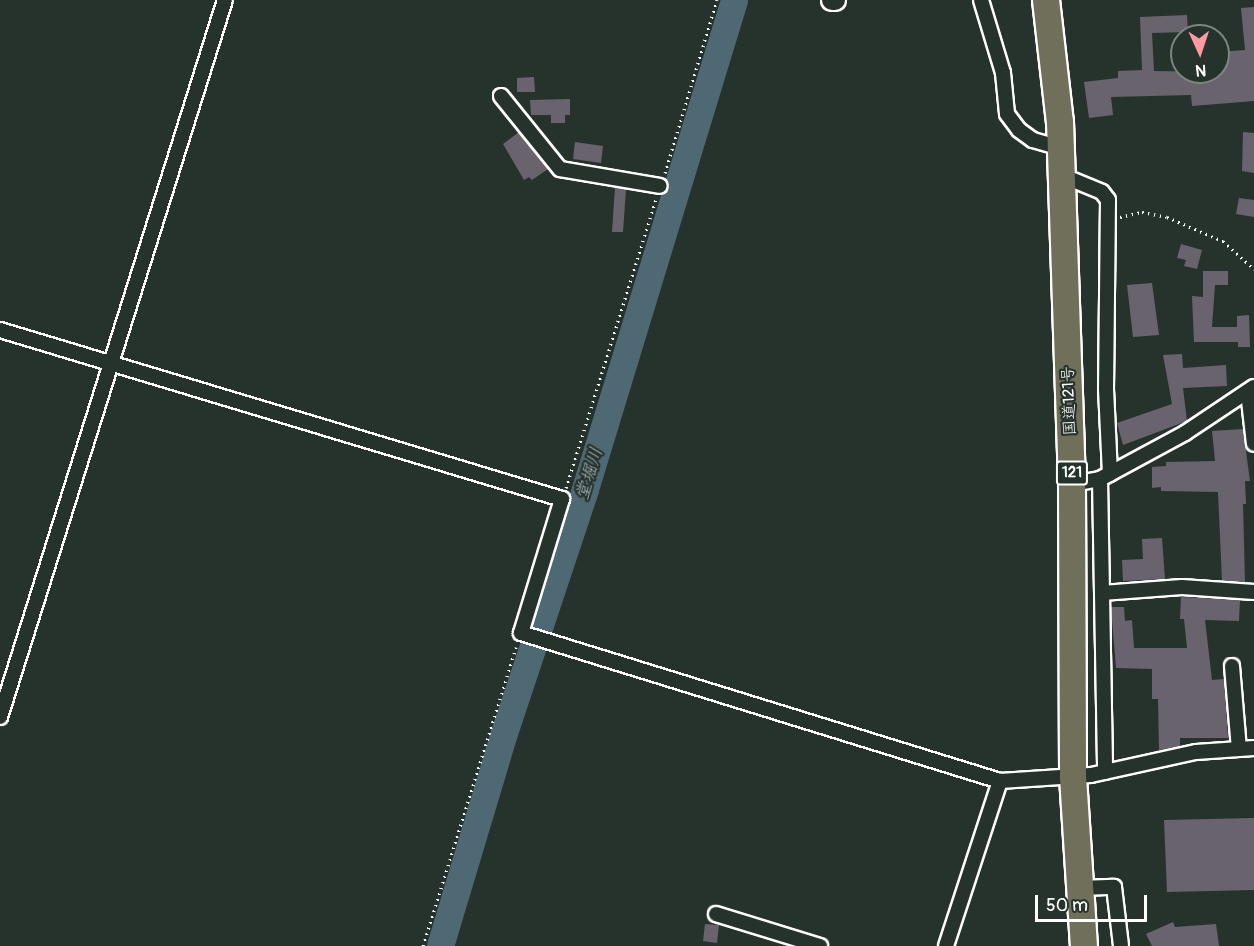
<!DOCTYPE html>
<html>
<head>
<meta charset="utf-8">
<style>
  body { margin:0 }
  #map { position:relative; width:1254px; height:946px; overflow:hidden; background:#26332d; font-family:Pangolin,"Klee One",sans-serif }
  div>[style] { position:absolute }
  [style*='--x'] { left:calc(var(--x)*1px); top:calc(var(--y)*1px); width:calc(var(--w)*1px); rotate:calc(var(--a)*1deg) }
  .river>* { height:27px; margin:-13.5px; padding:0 13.5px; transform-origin:13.5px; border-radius:13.5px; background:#4f6974 }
  .building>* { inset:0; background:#69636d }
  .path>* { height:3px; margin-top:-1.5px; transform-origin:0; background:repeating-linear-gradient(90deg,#fff 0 1.5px,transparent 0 6px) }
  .roads { filter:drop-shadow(2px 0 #fff) drop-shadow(-2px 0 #fff) drop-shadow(0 2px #fff) drop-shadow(0 -2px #fff) }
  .street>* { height:14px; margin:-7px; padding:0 7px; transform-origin:7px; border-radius:7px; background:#26332d }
  .secondary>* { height:20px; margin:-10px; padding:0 10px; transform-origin:10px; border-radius:10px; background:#26332d }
  .highway>* { height:26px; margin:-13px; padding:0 13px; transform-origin:13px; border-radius:13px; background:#706f59 }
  span { translate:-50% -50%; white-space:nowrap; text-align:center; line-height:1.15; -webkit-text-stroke:4.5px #26332d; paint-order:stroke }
  .shield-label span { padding:2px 4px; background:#26332d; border:2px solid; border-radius:4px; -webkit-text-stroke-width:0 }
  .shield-label { font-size:15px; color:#fff; font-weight:700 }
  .street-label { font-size:16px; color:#fff }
  .water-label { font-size:18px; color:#b0bcc0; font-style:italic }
  .north { position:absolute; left:1170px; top:24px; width:60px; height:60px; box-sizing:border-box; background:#26332d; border:2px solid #7d8581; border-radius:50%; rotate:177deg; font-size:16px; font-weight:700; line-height:24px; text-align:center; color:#fff }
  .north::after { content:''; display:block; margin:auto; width:21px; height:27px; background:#ff9aa2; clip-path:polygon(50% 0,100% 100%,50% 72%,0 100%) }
  .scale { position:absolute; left:1035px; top:895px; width:112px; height:27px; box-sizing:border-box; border:3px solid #fff; border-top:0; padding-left:8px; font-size:18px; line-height:21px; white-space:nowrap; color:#fff; -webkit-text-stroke:4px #26332d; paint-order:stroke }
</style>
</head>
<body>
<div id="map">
  <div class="river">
    <i style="--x:440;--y:946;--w:222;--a:-73.3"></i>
    <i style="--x:504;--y:733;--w:257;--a:-71.6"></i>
    <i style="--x:585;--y:489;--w:511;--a:-73.05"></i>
  </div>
  <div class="building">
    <i style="clip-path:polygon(1254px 7px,1254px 101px,1192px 106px,1191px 95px,1111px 97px,1113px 115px,1089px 118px,1084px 82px,1118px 78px,1118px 71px,1142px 70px,1140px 17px,1187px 15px,1188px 32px,1152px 33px,1154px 71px,1218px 72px,1218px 52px,1245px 50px,1241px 8px)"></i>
    <i style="clip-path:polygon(534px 77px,535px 92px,517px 92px,517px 78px)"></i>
    <i style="clip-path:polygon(570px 99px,570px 115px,565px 115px,565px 123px,551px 123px,551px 115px,531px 115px,530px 100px)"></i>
    <i style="clip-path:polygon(519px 132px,548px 169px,532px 180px,529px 177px,524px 180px,503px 144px)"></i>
    <i style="clip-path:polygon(1243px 132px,1254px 133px,1254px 173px,1242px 171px)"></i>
    <i style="clip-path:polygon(575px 142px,603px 146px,601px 163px,573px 159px)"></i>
    <i style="clip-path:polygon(615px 187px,626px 189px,623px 232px,612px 232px)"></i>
    <i style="clip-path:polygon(1239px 198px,1254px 200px,1254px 217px,1236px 214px)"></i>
    <i style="clip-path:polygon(1181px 244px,1202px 250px,1197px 269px,1184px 266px,1186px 260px,1177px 258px)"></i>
    <i style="clip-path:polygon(1203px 271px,1228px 271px,1228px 285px,1215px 285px,1212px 327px,1237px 327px,1237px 316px,1249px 315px,1250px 347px,1238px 347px,1238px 342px,1194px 342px,1192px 296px,1203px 297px)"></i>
    <i style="clip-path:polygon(1152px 283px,1159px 335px,1133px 337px,1127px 285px)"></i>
    <i style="clip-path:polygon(1182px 354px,1183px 368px,1226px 365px,1227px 386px,1183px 388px,1187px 421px,1123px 445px,1117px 423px,1172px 404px,1163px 355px)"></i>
    <i style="clip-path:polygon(1243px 429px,1250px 481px,1245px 481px,1246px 504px,1243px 504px,1245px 582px,1222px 581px,1218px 492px,1161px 491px,1161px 487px,1152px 488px,1152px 467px,1166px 466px,1166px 462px,1215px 461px,1212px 431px)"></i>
    <i style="clip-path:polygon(1162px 538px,1165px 579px,1123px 581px,1122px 560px,1143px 559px,1142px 539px)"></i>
    <i style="clip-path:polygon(1181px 597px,1240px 600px,1239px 621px,1205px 620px,1212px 680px,1224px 679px,1228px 738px,1180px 738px,1180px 746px,1159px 750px,1158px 699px,1152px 699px,1152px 669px,1116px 668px,1111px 607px,1124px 607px,1125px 621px,1132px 620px,1134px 648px,1187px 648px,1184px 619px,1180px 619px)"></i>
    <i style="clip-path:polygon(1254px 818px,1254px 890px,1167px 892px,1164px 820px)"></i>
    <i style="clip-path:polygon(1173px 922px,1175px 927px,1216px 924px,1219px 946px,1152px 946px,1146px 934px)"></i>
    <i style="clip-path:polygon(705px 924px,719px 925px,717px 943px,703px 941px)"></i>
  </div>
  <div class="path">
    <i style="--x:665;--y:173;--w:181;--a:-73.3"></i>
    <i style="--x:1120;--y:217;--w:23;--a:-13"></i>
    <i style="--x:1142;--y:212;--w:25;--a:11"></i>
    <i style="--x:1167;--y:217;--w:61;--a:23.2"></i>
    <i style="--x:1223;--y:241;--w:42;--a:42.1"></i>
    <i style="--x:566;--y:488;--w:303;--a:-72.7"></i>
    <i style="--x:423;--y:946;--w:313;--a:-72.7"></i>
  </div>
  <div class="roads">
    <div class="street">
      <i style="--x:981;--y:0;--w:76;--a:73.2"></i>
      <i style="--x:1003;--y:73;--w:41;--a:84.4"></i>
      <i style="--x:1007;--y:114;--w:20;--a:53"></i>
      <i style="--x:1019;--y:130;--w:17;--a:36"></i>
      <i style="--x:1033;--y:140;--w:29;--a:16"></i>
      <i style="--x:501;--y:96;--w:94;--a:51.1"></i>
      <i style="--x:560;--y:169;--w:101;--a:9.6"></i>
      <i style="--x:1061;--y:175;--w:44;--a:22.5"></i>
      <i style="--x:1102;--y:192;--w:10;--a:53"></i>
      <i style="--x:1108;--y:200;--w:189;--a:90.6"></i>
      <i style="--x:1106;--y:389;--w:85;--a:87.3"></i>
      <i style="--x:0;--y:330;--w:587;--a:16.74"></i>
      <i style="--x:562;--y:499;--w:140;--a:107"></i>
      <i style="--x:521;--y:633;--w:501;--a:17.17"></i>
      <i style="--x:1000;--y:781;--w:91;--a:-3.8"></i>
      <i style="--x:1091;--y:775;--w:107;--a:-12.4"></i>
      <i style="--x:1196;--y:752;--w:58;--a:-3.9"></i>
      <i style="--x:1248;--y:392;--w:52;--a:83.4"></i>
      <i style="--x:1100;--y:479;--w:293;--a:89"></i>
      <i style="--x:1072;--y:484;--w:28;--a:-10"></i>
      <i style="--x:1100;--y:479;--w:97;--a:-28.4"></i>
      <i style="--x:1185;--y:433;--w:83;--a:-33.7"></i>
      <i style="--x:1102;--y:593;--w:80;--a:-4.3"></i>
      <i style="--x:1182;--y:587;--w:72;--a:4"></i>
      <i style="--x:1232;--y:666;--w:83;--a:85.2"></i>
      <i style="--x:0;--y:717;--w:751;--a:-72.58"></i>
      <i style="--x:1081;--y:888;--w:33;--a:-2"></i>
      <i style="--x:1114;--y:887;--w:59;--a:83.2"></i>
      <i style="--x:716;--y:914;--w:109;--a:17.1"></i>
      <i style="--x:946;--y:946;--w:174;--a:-71.9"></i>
    </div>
    <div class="secondary">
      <i style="--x:832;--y:0;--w:3;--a:0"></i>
    </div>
    <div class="highway">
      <i style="--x:1046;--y:0;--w:123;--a:83.5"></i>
      <i style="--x:1060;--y:122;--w:362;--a:88.1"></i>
      <i style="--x:1072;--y:484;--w:293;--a:89.8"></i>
      <i style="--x:1073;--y:777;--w:169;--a:86.3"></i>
    </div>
  </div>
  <div class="shield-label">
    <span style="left:1072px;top:473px">121</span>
  </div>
  <div class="street-label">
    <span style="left:1069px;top:401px;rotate:-92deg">国道121号</span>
  </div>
  <div class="water-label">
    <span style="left:590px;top:474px;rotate:-73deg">堂堀川</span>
  </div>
  <div class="north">N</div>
  <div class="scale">50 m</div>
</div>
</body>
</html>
